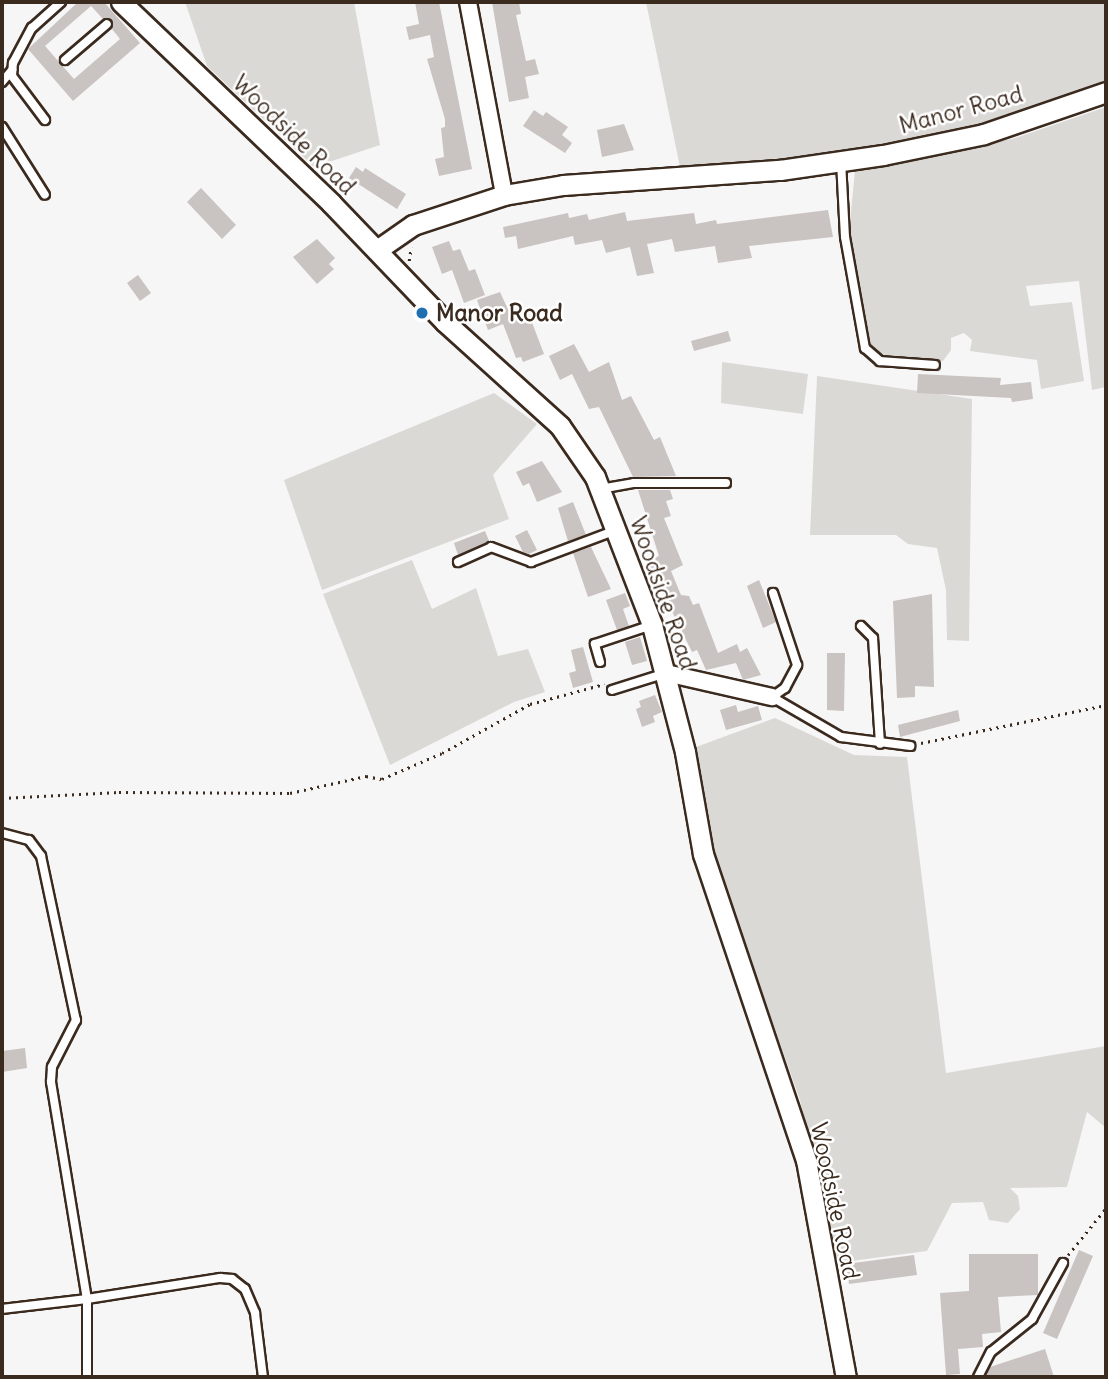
<!DOCTYPE html>
<html>
<head>
<meta charset="utf-8">
<style>
  body { margin:0 }
  #map { position:relative; width:1108px; height:1379px; overflow:hidden; background:#f7f6f6; font-family:Delius,sans-serif }
  div>[style] { position:absolute }
  [style*='--x'] { left:calc(var(--x)*1px); top:calc(var(--y)*1px); width:calc(var(--w)*1px); rotate:calc(var(--a)*1deg) }
  .green>* { inset:0; background:#dbd9d6 }
  .building>* { inset:0; background:#c9c3c1 }
  .path>* { height:2.5px; margin-top:-1.25px; transform-origin:0; background:repeating-linear-gradient(90deg,#3b2a1e 0 2px,transparent 0 7px) }
  .roads { filter:drop-shadow(2px 0 #3b2a1e) drop-shadow(-2px 0 #3b2a1e) drop-shadow(0 2px #3b2a1e) drop-shadow(0 -2px #3b2a1e) }
  .service>* { height:8px; margin:-4px; padding:0 4px; transform-origin:4px; border-radius:4px; background:#fff }
  .minor>* { height:16px; margin:-8px; padding:0 8px; transform-origin:8px; border-radius:8px; background:#fff }
  .tertiary>* { height:19px; margin:-9.5px; padding:0 9.5px; transform-origin:9.5px; border-radius:9.5px; background:#fff }
  .dots>* { width:19px; height:19px; translate:-50% -50%; box-sizing:border-box; border:4px solid #fff; border-radius:50% }
  span { translate:-50% -50%; white-space:nowrap; text-align:center; line-height:1.15; -webkit-text-stroke:5px #fff; paint-order:stroke }
  .street-label { font-size:23px; color:#3b2a1e }
  .poi-label { font-size:23px; color:#3b2a1e; font-weight:700 }
  .left { translate:0 -50%; text-align:left }
  .frame { position:absolute; inset:0; border:4px solid #3b2a1e; pointer-events:none }
</style>
</head>
<body>
<div id="map">
  <div class="green">
    <i style="clip-path:polygon(185px 2px,354px 2px,380px 145px,314px 167px,207px 66px)"></i>
    <i style="clip-path:polygon(646px 2px,1106px 2px,1106px 83px,964px 130px,827px 154px,680px 167px)"></i>
    <i style="clip-path:polygon(1106px 107px,1106px 387px,1092px 390px,1079px 281px,1026px 286px,1030px 306px,1072px 302px,1084px 381px,1041px 389px,1037px 360px,970px 351px,972px 340px,964px 333px,951px 338px,951px 350px,943px 361px,885px 355px,871px 347px,849px 233px,855px 170px,1012px 139px)"></i>
    <i style="clip-path:polygon(722px 362px,808px 374px,803px 414px,721px 403px)"></i>
    <i style="clip-path:polygon(817px 376px,972px 399px,969px 641px,947px 640px,946px 590px,937px 548px,908px 544px,896px 535px,810px 535px)"></i>
    <i style="clip-path:polygon(494px 393px,537px 424px,493px 475px,509px 519px,322px 590px,284px 480px)"></i>
    <i style="clip-path:polygon(412px 560px,432px 609px,476px 588px,498px 656px,528px 649px,545px 692px,514px 702px,390px 765px,323px 594px)"></i>
    <i style="clip-path:polygon(775px 718px,854px 755px,907px 757px,946px 1073px,1106px 1046px,1106px 1128px,1087px 1112px,1067px 1187px,1010px 1188px,1018px 1196px,1020px 1209px,1008px 1223px,989px 1220px,983px 1202px,952px 1203px,927px 1251px,836px 1263px,800px 1100px,705px 830px,696px 747px)"></i>
  </div>
  <div class="building">
    <i style="clip-path:polygon(evenodd,78px 2px,104px 2px,140px 43px,73px 101px,28px 49px,78px 2px,91px 6px,103px 19px,111px 19px,112px 29px,120px 39px,74px 79px,45px 46px,91px 6px)"></i>
    <i style="clip-path:polygon(415px 2px,439px 2px,472px 169px,439px 176px,435px 159px,444px 157px,441px 128px,445px 127px,445px 119px,427px 59px,434px 57px,430px 35px,409px 40px,406px 27px,419px 24px)"></i>
    <i style="clip-path:polygon(492px 2px,519px 2px,521px 14px,516px 15px,526px 61px,535px 59px,539px 74px,525px 77px,529px 98px,509px 102px)"></i>
    <i style="clip-path:polygon(534px 110px,543px 116px,546px 112px,568px 127px,562px 135px,572px 143px,565px 153px,523px 126px)"></i>
    <i style="clip-path:polygon(624px 124px,634px 150px,602px 157px,597px 130px)"></i>
    <i style="clip-path:polygon(356px 167px,363px 172px,365px 168px,406px 194px,397px 209px,349px 178px)"></i>
    <i style="clip-path:polygon(201px 188px,236px 225px,222px 239px,187px 202px)"></i>
    <i style="clip-path:polygon(828px 210px,833px 237px,749px 246px,752px 258px,718px 263px,715px 246px,675px 252px,672px 239px,647px 244px,654px 273px,637px 276px,630px 247px,606px 253px,602px 240px,575px 245px,573px 236px,518px 249px,516px 236px,505px 238px,503px 227px,568px 213px,569px 218px,587px 214px,589px 220px,625px 212px,627px 221px,694px 213px,696px 224px,716px 220px,717px 224px)"></i>
    <i style="clip-path:polygon(317px 239px,335px 258px,329px 264px,334px 269px,317px 284px,293px 257px)"></i>
    <i style="clip-path:polygon(449px 241px,453px 251px,460px 249px,469px 271px,475px 269px,485px 295px,464px 303px,452px 270px,442px 274px,432px 247px)"></i>
    <i style="clip-path:polygon(138px 275px,151px 293px,140px 301px,127px 283px)"></i>
    <i style="clip-path:polygon(500px 292px,512px 318px,528px 312px,544px 354px,523px 362px,521px 357px,516px 358px,503px 324px,488px 330px,477px 300px)"></i>
    <i style="clip-path:polygon(728px 331px,731px 341px,694px 351px,691px 341px)"></i>
    <i style="clip-path:polygon(574px 344px,589px 372px,609px 362px,622px 400px,631px 396px,654px 440px,660px 437px,676px 476px,633px 477px,599px 407px,589px 409px,572px 374px,560px 380px,549px 356px)"></i>
    <i style="clip-path:polygon(918px 374px,1001px 378px,1000px 385px,1031px 382px,1033px 399px,1012px 402px,1011px 398px,917px 393px)"></i>
    <i style="clip-path:polygon(542px 461px,562px 492px,537px 502px,529px 483px,523px 486px,516px 472px)"></i>
    <i style="clip-path:polygon(638px 490px,670px 490px,673px 499px,666px 501px,671px 516px,664px 518px,683px 565px,671px 571px,681px 595px,689px 596px,693px 605px,699px 603px,718px 653px,737px 644px,740px 652px,747px 648px,761px 675px,743px 680px,736px 663px,706px 670px,697px 650px,692px 652px,647px 561px,659px 556px)"></i>
    <i style="clip-path:polygon(573px 502px,586px 535px,568px 541px,558px 508px)"></i>
    <i style="clip-path:polygon(527px 530px,537px 550px,529px 554px,523px 552px,515px 536px)"></i>
    <i style="clip-path:polygon(485px 531px,489px 541px,458px 555px,454px 543px)"></i>
    <i style="clip-path:polygon(591px 547px,611px 589px,588px 597px,573px 553px)"></i>
    <i style="clip-path:polygon(759px 580px,776px 622px,763px 628px,747px 586px)"></i>
    <i style="clip-path:polygon(625px 593px,630px 606px,623px 609px,629px 626px,617px 630px,606px 600px)"></i>
    <i style="clip-path:polygon(932px 594px,934px 687px,915px 686px,915px 697px,897px 698px,893px 601px)"></i>
    <i style="clip-path:polygon(640px 637px,647px 661px,632px 665px,625px 642px)"></i>
    <i style="clip-path:polygon(583px 647px,593px 682px,573px 688px,569px 673px,576px 671px,571px 650px)"></i>
    <i style="clip-path:polygon(827px 653px,845px 653px,844px 711px,827px 710px)"></i>
    <i style="clip-path:polygon(655px 695px,662px 712px,653px 716px,655px 722px,642px 727px,636px 709px,641px 707px,639px 701px)"></i>
    <i style="clip-path:polygon(736px 705px,738px 712px,758px 706px,762px 720px,726px 730px,720px 710px)"></i>
    <i style="clip-path:polygon(958px 710px,960px 721px,900px 737px,898px 725px)"></i>
    <i style="clip-path:polygon(25px 1048px,27px 1068px,2px 1072px,2px 1051px)"></i>
    <i style="clip-path:polygon(1079px 1250px,1093px 1256px,1057px 1339px,1043px 1333px)"></i>
    <i style="clip-path:polygon(969px 1254px,1038px 1254px,1038px 1295px,998px 1297px,1001px 1332px,982px 1334px,983px 1347px,958px 1349px,960px 1374px,946px 1375px,940px 1293px,969px 1291px)"></i>
    <i style="clip-path:polygon(914px 1255px,917px 1275px,849px 1284px,846px 1264px)"></i>
    <i style="clip-path:polygon(1045px 1349px,1054px 1377px,985px 1377px,990px 1367px)"></i>
  </div>
  <div class="path">
    <i style="--x:409;--y:261;--w:14;--a:-82"></i>
    <i style="--x:921;--y:743;--w:189;--a:-11.6"></i>
    <i style="--x:2;--y:798;--w:117;--a:-2.9"></i>
    <i style="--x:119;--y:792;--w:171;--a:0.3"></i>
    <i style="--x:290;--y:793;--w:78;--a:-12.6"></i>
    <i style="--x:366;--y:776;--w:16;--a:11"></i>
    <i style="--x:382;--y:779;--w:65;--a:-23.4"></i>
    <i style="--x:442;--y:753;--w:101;--a:-29.1"></i>
    <i style="--x:530;--y:704;--w:77;--a:-15.1"></i>
    <i style="--x:1068;--y:1255;--w:60;--a:-51"></i>
  </div>
  <div class="roads">
    <div class="service">
      <i style="--x:65;--y:60;--w:55;--a:-40.6"></i>
      <i style="--x:2;--y:82;--w:16;--a:-50"></i>
      <i style="--x:45;--y:120;--w:55;--a:-126.9"></i>
      <i style="--x:12;--y:76;--w:13;--a:-86"></i>
      <i style="--x:13;--y:63;--w:40;--a:-62"></i>
      <i style="--x:32;--y:28;--w:39;--a:-42"></i>
      <i style="--x:2;--y:127;--w:80;--a:57.7"></i>
      <i style="--x:841;--y:161;--w:76;--a:87"></i>
      <i style="--x:845;--y:237;--w:113;--a:79.8"></i>
      <i style="--x:865;--y:348;--w:20;--a:41"></i>
      <i style="--x:880;--y:361;--w:55;--a:4.2"></i>
      <i style="--x:600;--y:489;--w:35;--a:-10"></i>
      <i style="--x:634;--y:483;--w:92;--a:0"></i>
      <i style="--x:458;--y:562;--w:36;--a:-24"></i>
      <i style="--x:491;--y:547;--w:43;--a:20.6"></i>
      <i style="--x:531;--y:562;--w:89;--a:-20.5"></i>
      <i style="--x:861;--y:626;--w:17;--a:45"></i>
      <i style="--x:873;--y:638;--w:106;--a:86.2"></i>
      <i style="--x:600;--y:662;--w:19;--a:-106"></i>
      <i style="--x:595;--y:644;--w:60;--a:-18.4"></i>
      <i style="--x:612;--y:690;--w:53;--a:-17.4"></i>
      <i style="--x:772;--y:697;--w:80;--a:30.1"></i>
      <i style="--x:841;--y:737;--w:70;--a:7.4"></i>
      <i style="--x:772;--y:697;--w:16;--a:-35"></i>
      <i style="--x:785;--y:688;--w:26;--a:-62"></i>
      <i style="--x:797;--y:665;--w:76;--a:-108.4"></i>
      <i style="--x:2;--y:833;--w:28;--a:15"></i>
      <i style="--x:29;--y:840;--w:20;--a:53"></i>
      <i style="--x:41;--y:856;--w:168;--a:78"></i>
      <i style="--x:76;--y:1020;--w:53;--a:117.1"></i>
      <i style="--x:52;--y:1067;--w:15;--a:94"></i>
      <i style="--x:51;--y:1082;--w:220;--a:80.6"></i>
      <i style="--x:87;--y:1299;--w:86;--a:173.3"></i>
      <i style="--x:87;--y:1377;--w:78;--a:-90"></i>
      <i style="--x:87;--y:1299;--w:135;--a:-9"></i>
      <i style="--x:220;--y:1278;--w:12;--a:5"></i>
      <i style="--x:232;--y:1279;--w:16;--a:38"></i>
      <i style="--x:245;--y:1289;--w:26;--a:67"></i>
      <i style="--x:255;--y:1313;--w:64;--a:82.9"></i>
      <i style="--x:978;--y:1377;--w:28;--a:-63"></i>
      <i style="--x:991;--y:1352;--w:53;--a:-38.8"></i>
      <i style="--x:1032;--y:1319;--w:64;--a:-61"></i>
    </div>
    <div class="minor">
      <i style="--x:468;--y:2;--w:196;--a:79.4"></i>
      <i style="--x:666;--y:673;--w:109;--a:12.8"></i>
    </div>
    <div class="tertiary">
      <i style="--x:121;--y:2;--w:291;--a:43.7"></i>
      <i style="--x:331;--y:203;--w:165;--a:46.2"></i>
      <i style="--x:445;--y:322;--w:155;--a:42.1"></i>
      <i style="--x:560;--y:426;--w:62;--a:55.5"></i>
      <i style="--x:595;--y:477;--w:159;--a:68.9"></i>
      <i style="--x:652;--y:625;--w:131;--a:75.4"></i>
      <i style="--x:685;--y:752;--w:104;--a:80"></i>
      <i style="--x:703;--y:854;--w:323;--a:71.4"></i>
      <i style="--x:806;--y:1160;--w:221;--a:79.6"></i>
      <i style="--x:377;--y:250;--w:44;--a:-34.8"></i>
      <i style="--x:413;--y:225;--w:96;--a:-18.2"></i>
      <i style="--x:504;--y:195;--w:60;--a:-9.6"></i>
      <i style="--x:563;--y:185;--w:218;--a:-4"></i>
      <i style="--x:780;--y:170;--w:104;--a:-8.3"></i>
      <i style="--x:883;--y:155;--w:103;--a:-11.7"></i>
      <i style="--x:984;--y:134;--w:129;--a:-19"></i>
    </div>
  </div>
  <div class="dots">
    <i style="left:422px;top:313px;background:#1f6fb2"></i>
  </div>
  <div class="street-label">
    <span style="left:961px;top:110px;rotate:-15deg">Manor Road</span>
    <span style="left:294px;top:135px;rotate:44deg">Woodside Road</span>
    <span style="left:663px;top:593px;rotate:71deg">Woodside Road</span>
    <span style="left:835px;top:1201px;rotate:78deg">Woodside Road</span>
  </div>
  <div class="poi-label">
    <span class="left" style="left:436px;top:313px">Manor Road</span>
  </div>
  <div class="frame"></div>
</div>
</body>
</html>
